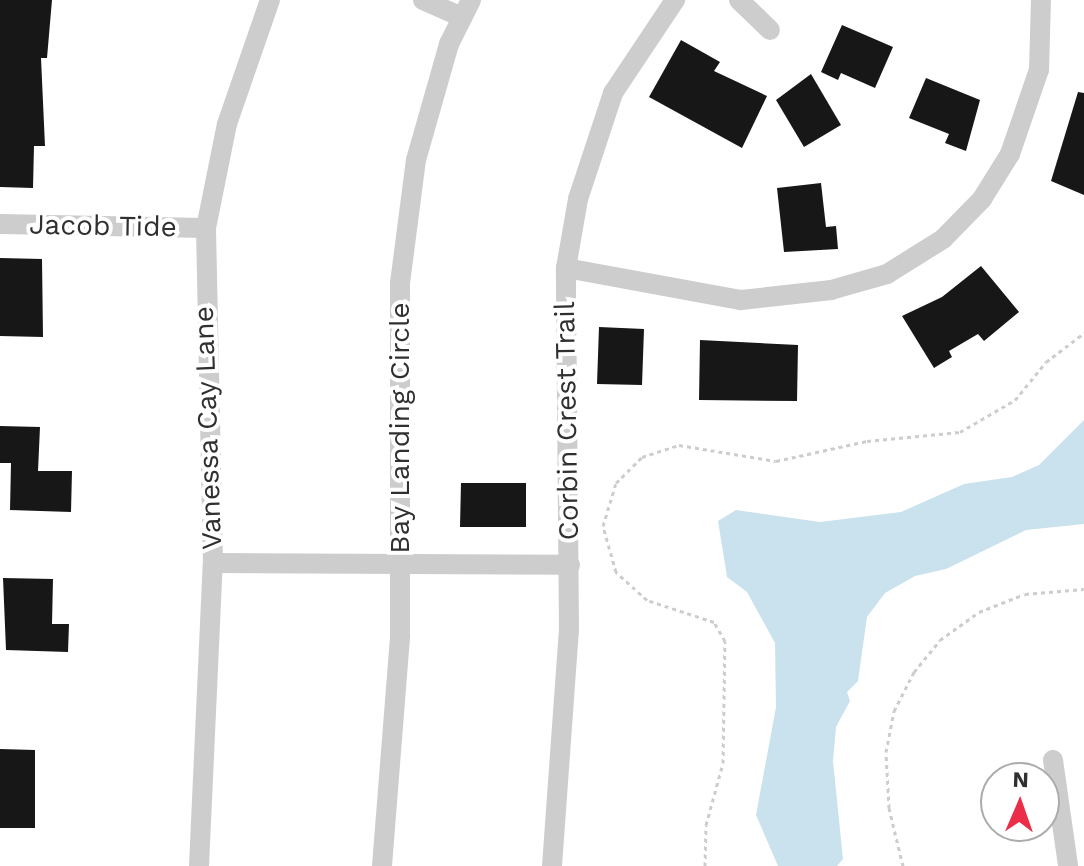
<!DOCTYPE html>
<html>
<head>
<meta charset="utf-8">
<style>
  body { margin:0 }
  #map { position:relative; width:1084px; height:866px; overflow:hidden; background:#fff; font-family:"Work Sans",sans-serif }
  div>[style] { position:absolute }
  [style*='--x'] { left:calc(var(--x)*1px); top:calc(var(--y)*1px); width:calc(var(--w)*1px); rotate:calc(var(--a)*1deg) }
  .water>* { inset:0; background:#c9e2ee }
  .building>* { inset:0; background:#171717 }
  .path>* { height:3px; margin-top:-1.5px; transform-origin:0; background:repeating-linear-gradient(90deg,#cdcdcd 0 4px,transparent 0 8px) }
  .street>* { height:20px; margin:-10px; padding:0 10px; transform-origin:10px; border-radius:10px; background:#cdcdcd }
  span { translate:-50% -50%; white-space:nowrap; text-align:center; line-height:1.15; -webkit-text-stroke:8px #fff; paint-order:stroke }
  .street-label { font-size:28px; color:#303030 }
  .north { position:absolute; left:980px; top:762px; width:80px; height:80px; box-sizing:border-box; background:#fff; border:2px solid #acacac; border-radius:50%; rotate:2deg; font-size:22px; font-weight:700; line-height:32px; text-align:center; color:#303030 }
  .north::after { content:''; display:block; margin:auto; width:28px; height:36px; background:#ec2d47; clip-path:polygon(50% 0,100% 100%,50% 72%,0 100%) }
</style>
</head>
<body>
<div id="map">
  <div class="water">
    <i style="clip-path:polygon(1084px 420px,1084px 524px,1026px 530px,946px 569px,915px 576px,885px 593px,867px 617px,858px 681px,847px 692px,850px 701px,836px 727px,833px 761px,843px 859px,837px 866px,778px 866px,756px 815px,776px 707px,775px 643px,747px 592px,727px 577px,718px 521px,736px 510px,820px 522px,901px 512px,964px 484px,1012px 477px,1039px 465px)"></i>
  </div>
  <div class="building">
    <i style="clip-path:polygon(0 0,52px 0,47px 58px,41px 58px,45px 146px,34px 146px,33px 188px,0 187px)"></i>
    <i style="clip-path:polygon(842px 25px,893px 47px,875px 88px,841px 73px,838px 80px,821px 72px)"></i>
    <i style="clip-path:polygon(681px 40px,720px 62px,714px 71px,767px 96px,742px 148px,649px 97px)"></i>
    <i style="clip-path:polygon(811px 74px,841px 125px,804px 147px,776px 100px)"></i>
    <i style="clip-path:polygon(926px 78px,980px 100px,966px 151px,945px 143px,949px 134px,909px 118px)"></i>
    <i style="clip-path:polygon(1078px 92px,1084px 93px,1084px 195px,1051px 181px)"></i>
    <i style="clip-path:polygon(821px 183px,826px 227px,836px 226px,838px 249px,784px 252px,777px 188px)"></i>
    <i style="clip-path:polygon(0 258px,42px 259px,43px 337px,0 336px)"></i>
    <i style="clip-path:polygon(981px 266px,1019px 312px,984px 341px,978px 334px,949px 351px,952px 357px,934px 368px,902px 316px,942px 297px)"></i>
    <i style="clip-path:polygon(599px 327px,644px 329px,642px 385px,597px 384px)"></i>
    <i style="clip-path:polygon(700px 340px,798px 345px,797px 401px,699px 400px)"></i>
    <i style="clip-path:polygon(0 426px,40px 427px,38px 471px,72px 471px,71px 512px,10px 510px,11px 463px,0 463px)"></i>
    <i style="clip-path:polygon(461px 483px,526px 483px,526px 527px,460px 527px)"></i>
    <i style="clip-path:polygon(3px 578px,53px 579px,52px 624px,69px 624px,68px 652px,6px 650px)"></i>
    <i style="clip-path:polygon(0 749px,35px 750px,35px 828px,0 828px)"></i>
  </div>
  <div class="path">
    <i style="--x:705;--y:866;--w:41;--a:-88.6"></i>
    <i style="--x:706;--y:825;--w:64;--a:-74.7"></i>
    <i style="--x:723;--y:763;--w:122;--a:-89.1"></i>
    <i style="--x:725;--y:641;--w:22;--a:-120"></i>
    <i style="--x:714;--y:622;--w:71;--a:-161.8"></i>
    <i style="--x:647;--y:600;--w:42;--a:-137.9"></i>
    <i style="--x:616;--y:572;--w:48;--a:-105.8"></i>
    <i style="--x:603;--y:526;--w:45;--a:-73.2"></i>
    <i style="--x:616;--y:483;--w:37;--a:-45"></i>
    <i style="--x:642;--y:457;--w:39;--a:-18"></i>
    <i style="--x:679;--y:445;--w:98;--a:9.4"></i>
    <i style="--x:776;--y:461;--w:93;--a:-12.4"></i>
    <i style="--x:867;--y:441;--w:93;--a:-5.5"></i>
    <i style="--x:960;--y:432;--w:64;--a:-30.2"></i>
    <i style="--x:1015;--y:400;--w:49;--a:-50.8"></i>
    <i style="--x:1046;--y:362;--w:48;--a:-37.3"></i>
    <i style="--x:903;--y:866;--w:60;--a:-103.6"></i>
    <i style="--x:889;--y:808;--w:56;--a:-93.1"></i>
    <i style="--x:886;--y:752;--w:42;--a:-79"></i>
    <i style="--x:894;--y:711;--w:44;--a:-62.9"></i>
    <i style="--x:914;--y:672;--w:41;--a:-50.9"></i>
    <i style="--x:940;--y:640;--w:48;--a:-35.7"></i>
    <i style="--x:979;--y:612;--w:49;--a:-21.4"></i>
    <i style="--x:1025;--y:594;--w:59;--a:-4.8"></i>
  </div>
  <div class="street">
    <i style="--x:423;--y:0;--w:43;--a:23.6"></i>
    <i style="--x:739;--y:0;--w:43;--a:44.1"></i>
    <i style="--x:0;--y:224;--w:206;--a:1.1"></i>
    <i style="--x:566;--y:268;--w:178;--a:10.4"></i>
    <i style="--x:741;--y:300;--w:91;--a:-6.3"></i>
    <i style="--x:831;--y:290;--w:58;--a:-15.9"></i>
    <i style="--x:887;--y:274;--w:66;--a:-32"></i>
    <i style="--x:943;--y:239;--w:56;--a:-45.7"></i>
    <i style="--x:982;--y:199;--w:53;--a:-58.1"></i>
    <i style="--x:1010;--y:154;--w:89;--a:-71"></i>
    <i style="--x:1039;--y:70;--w:70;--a:-88.4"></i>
    <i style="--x:213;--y:563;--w:357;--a:0.3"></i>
    <i style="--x:1053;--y:760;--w:107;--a:81.9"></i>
    <i style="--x:199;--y:866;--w:303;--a:-87.4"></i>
    <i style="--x:213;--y:563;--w:335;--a:-91.2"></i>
    <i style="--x:206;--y:228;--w:106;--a:-78.6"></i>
    <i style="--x:227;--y:124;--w:131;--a:-70.9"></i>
    <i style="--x:382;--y:866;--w:232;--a:-85.5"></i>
    <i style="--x:400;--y:635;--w:352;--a:-90"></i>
    <i style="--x:400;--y:283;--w:124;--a:-82.6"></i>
    <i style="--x:416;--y:160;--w:121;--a:-74.1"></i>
    <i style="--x:449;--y:44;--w:49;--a:-63.4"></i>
    <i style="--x:552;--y:866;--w:236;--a:-85.9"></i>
    <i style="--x:569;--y:631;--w:363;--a:-90.5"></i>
    <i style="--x:566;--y:268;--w:70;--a:-80.1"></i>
    <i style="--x:578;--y:199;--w:112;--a:-71.7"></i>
    <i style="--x:613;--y:93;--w:112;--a:-56.3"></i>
  </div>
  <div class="street-label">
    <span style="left:103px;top:226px;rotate:1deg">Jacob Tide</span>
    <span style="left:567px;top:421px;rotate:-91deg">Corbin Crest Trail</span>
    <span style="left:208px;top:428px;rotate:-92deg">Vanessa Cay Lane</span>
    <span style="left:400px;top:428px;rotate:-90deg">Bay Landing Circle</span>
  </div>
  <div class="north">N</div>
</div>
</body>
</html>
